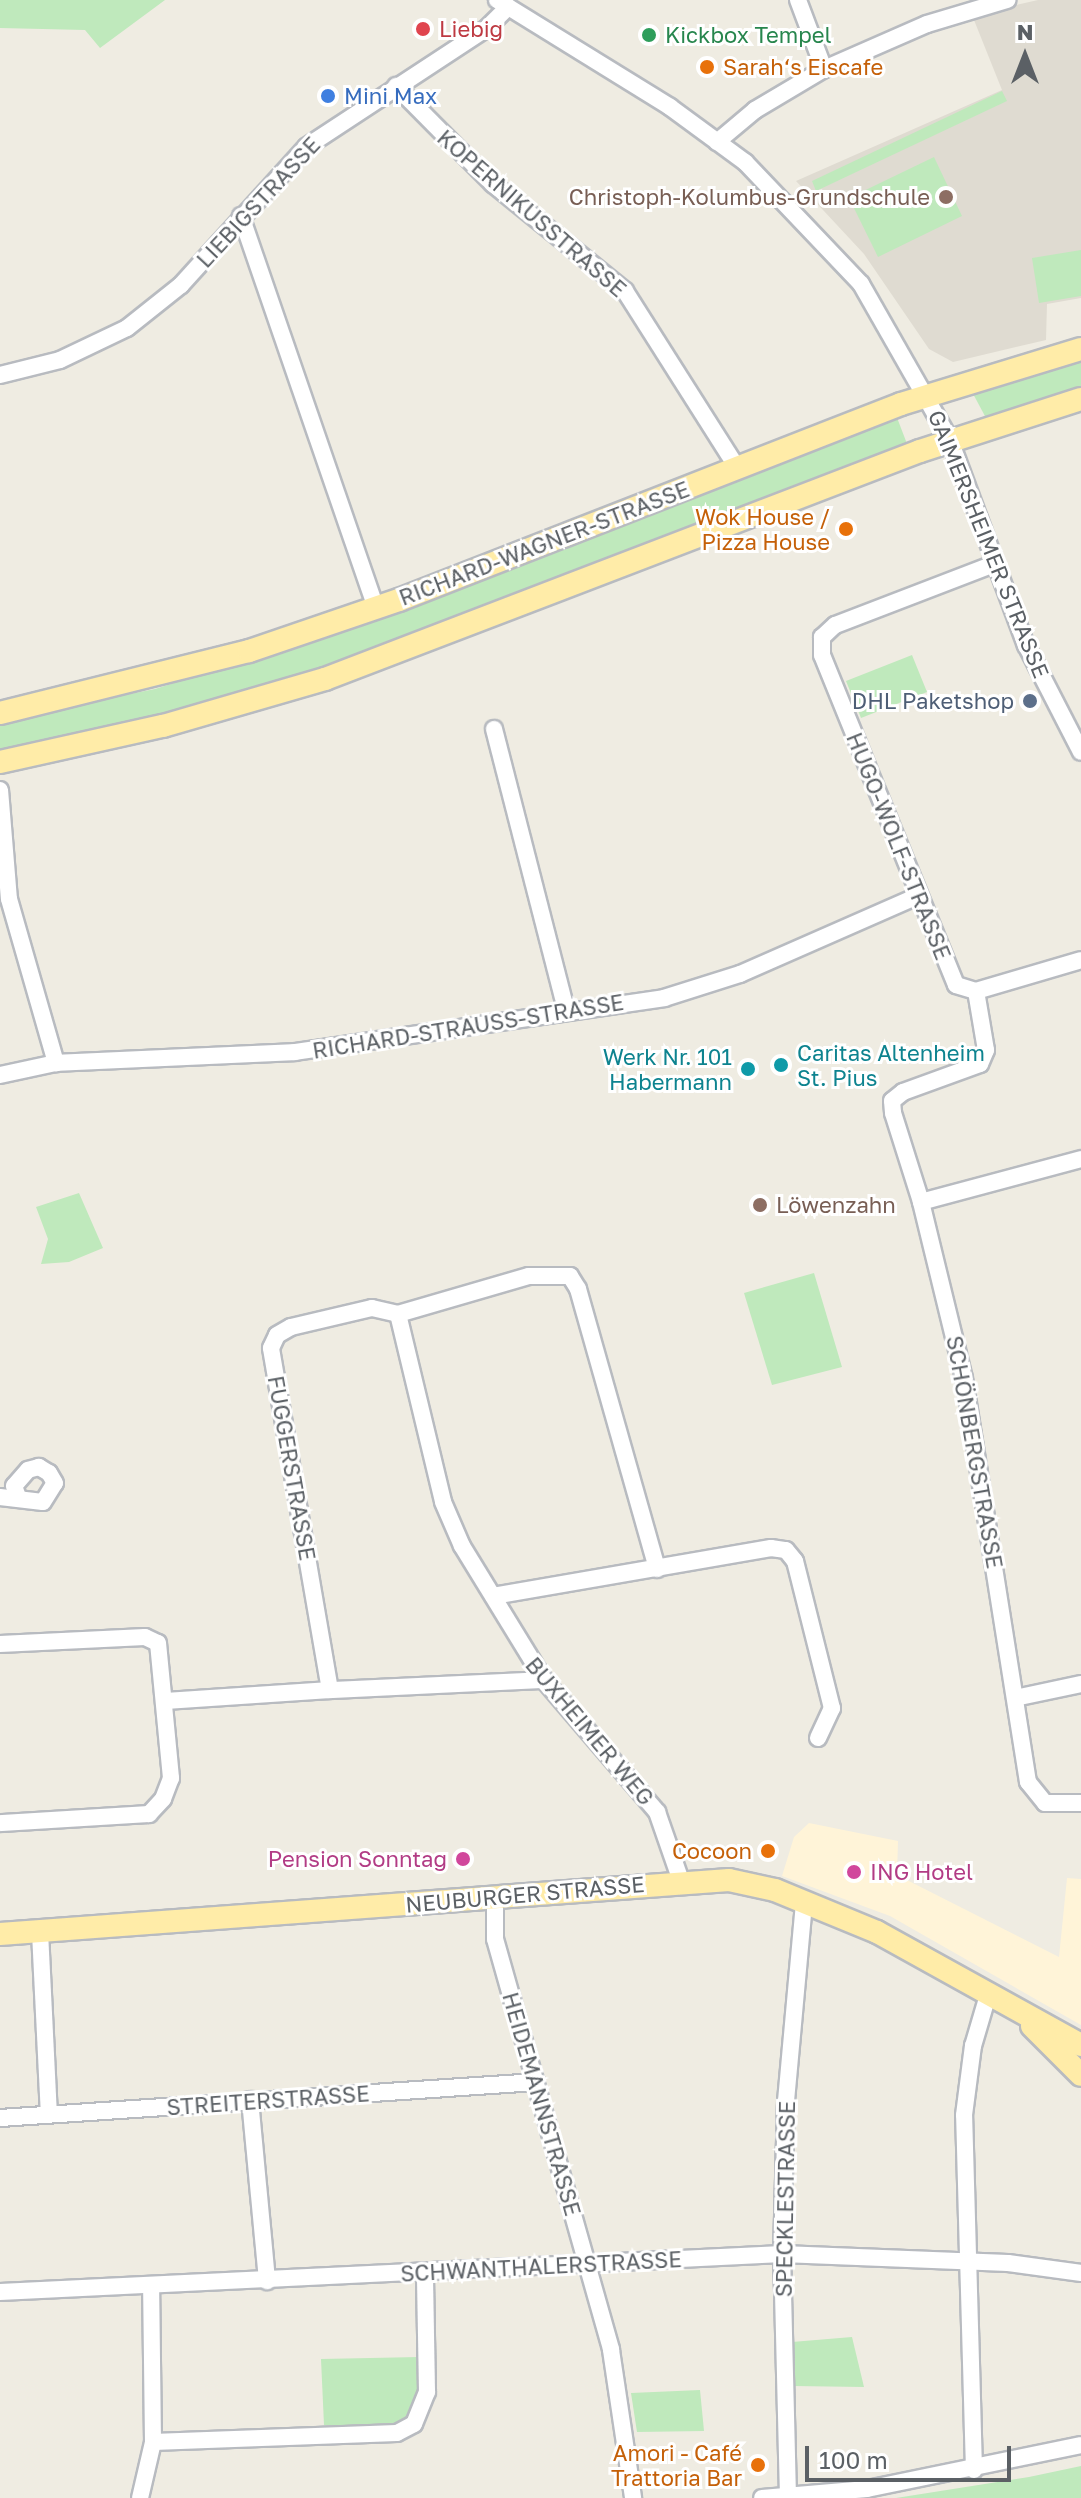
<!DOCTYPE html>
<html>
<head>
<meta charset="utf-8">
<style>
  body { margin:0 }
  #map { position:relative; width:1081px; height:2498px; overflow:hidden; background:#efece2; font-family:"Golos Text",sans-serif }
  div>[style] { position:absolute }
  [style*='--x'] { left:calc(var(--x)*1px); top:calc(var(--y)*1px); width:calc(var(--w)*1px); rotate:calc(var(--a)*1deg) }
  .commercial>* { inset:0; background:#fff4d8 }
  .education>* { inset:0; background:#dfdbd1 }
  .green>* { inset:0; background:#bfe9bc }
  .roads { filter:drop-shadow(2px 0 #b8bbc0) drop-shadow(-2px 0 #b8bbc0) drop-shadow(0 2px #b8bbc0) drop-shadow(0 -2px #b8bbc0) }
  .minor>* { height:16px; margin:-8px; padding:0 8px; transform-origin:8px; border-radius:8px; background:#fff }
  .major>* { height:22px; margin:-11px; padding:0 11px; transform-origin:11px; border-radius:11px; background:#ffeca8 }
  .dots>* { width:22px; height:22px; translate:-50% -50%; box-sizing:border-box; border:4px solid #fff; border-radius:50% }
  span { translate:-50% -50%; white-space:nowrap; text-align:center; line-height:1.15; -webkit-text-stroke:6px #fff; paint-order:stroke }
  .health-label { font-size:22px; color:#be3a42 }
  .left { translate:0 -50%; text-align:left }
  .leisure-label { font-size:22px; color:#27864d }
  .food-label { font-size:22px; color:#c56008 }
  .right { translate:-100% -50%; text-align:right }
  .shop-label { font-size:22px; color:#366cbe }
  .education-label { font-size:22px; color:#785e54 }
  .street-label { font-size:22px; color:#5b6065 }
  .service-label { font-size:22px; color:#4e5e75 }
  .culture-label { font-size:22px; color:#0d838f }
  .hotel-label { font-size:22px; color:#b23c85 }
  .north { position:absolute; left:985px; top:16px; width:80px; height:80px; -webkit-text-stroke:6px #fff; paint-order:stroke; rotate:0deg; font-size:22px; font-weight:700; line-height:32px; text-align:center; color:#5b6065 }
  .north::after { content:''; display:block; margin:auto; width:28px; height:36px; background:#5b6065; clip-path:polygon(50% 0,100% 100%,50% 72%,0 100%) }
  .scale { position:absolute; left:805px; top:2446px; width:206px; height:36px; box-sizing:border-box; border:4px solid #5b6065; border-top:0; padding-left:10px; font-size:24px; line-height:28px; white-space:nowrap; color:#5b6065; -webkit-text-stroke:6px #fff; paint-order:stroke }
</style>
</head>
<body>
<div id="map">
  <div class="commercial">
    <i style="clip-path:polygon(809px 1823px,898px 1841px,897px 1875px,1059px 1957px,1067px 1878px,1081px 1879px,1081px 2025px,890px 1916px,782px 1876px,794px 1837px)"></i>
  </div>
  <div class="education">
    <i style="clip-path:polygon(1038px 0,1081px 0,1081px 298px,1047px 304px,1046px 340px,953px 362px,929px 349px,864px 254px,796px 181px,1002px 90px,972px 15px)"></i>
  </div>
  <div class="green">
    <i style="clip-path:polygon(0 0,165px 0,100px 48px,85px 30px,0 28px)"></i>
    <i style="clip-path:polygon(1002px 91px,1007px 101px,816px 191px,812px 181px)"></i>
    <i style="clip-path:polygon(934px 157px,962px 216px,878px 257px,849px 198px)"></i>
    <i style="clip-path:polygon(1081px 250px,1081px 296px,1039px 303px,1032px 258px)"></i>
    <i style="clip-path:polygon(1081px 357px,1081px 390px,986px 418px,971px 390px)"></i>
    <i style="clip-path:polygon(896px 415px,909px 449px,362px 661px,218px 707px,0 755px,0 720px,155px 689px,313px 639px)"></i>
    <i style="clip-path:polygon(912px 655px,927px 692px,861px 718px,846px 681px)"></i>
    <i style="clip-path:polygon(79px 1193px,103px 1248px,69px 1262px,41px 1264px,48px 1239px,36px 1207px)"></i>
    <i style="clip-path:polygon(814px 1273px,842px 1367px,772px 1385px,744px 1293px)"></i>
    <i style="clip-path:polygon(852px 2337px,864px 2387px,793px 2386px,792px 2342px)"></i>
    <i style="clip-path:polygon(419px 2357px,420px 2390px,411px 2419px,396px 2425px,324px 2425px,321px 2359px)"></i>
    <i style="clip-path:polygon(700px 2390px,704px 2431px,637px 2432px,631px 2393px)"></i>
    <i style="clip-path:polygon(1081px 2466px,1081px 2498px,896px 2498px,1029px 2477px)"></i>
  </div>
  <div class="roads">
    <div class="minor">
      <i style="--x:497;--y:0;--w:203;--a:31.7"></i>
      <i style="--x:670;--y:107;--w:93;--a:36.3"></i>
      <i style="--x:745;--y:162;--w:168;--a:46.4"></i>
      <i style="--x:861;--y:284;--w:180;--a:60.3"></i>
      <i style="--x:950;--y:440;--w:219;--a:69.7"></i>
      <i style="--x:1026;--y:645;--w:120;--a:62.8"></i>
      <i style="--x:798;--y:0;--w:74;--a:69.4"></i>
      <i style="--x:396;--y:86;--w:138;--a:45.3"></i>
      <i style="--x:493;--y:184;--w:170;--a:39"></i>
      <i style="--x:625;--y:291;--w:211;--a:57.6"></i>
      <i style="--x:717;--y:142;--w:50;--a:-40.1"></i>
      <i style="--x:755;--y:110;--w:80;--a:-30.7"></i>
      <i style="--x:824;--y:69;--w:112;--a:-23.6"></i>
      <i style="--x:927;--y:24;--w:84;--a:-16.7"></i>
      <i style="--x:241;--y:216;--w:414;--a:71"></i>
      <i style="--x:0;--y:375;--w:62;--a:-14"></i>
      <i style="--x:60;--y:360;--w:74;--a:-25.5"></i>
      <i style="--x:127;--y:328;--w:69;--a:-38.5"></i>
      <i style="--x:181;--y:285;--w:186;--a:-47.8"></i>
      <i style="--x:306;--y:147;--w:217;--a:-33.3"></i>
      <i style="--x:487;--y:28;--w:30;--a:-45"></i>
      <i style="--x:994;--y:564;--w:170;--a:159"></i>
      <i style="--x:835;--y:625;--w:18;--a:137"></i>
      <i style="--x:822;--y:637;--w:18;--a:90"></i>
      <i style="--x:822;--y:655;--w:356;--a:67.9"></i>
      <i style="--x:956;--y:985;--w:21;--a:17"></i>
      <i style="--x:976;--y:991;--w:109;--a:-16.4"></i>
      <i style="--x:494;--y:729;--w:290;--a:75.6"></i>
      <i style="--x:0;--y:790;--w:109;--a:85.3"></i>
      <i style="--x:9;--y:899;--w:171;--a:74"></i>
      <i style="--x:976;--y:991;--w:60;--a:80.4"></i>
      <i style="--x:986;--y:1050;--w:15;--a:113"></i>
      <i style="--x:980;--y:1064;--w:82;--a:160"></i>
      <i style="--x:903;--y:1092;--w:14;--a:141"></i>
      <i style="--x:892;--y:1101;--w:12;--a:85"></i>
      <i style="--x:893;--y:1113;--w:93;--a:72.5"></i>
      <i style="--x:921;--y:1202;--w:181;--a:76.3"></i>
      <i style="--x:964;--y:1378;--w:409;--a:81"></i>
      <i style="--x:1028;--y:1782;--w:27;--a:51"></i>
      <i style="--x:1045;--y:1803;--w:36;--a:0"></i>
      <i style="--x:0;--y:1075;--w:57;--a:-12.1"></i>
      <i style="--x:56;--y:1063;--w:239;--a:-2.6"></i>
      <i style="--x:295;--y:1052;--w:373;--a:-8.3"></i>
      <i style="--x:664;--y:998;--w:80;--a:-17.5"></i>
      <i style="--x:740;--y:974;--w:194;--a:-23.7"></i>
      <i style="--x:921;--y:1202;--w:166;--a:-15"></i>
      <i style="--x:398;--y:1314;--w:193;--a:76.5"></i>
      <i style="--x:443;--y:1502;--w:48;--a:66.6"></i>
      <i style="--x:462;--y:1546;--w:157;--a:58.5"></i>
      <i style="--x:544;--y:1680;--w:174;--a:49.4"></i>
      <i style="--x:657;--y:1812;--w:73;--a:70.8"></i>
      <i style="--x:0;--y:1497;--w:43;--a:6.6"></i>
      <i style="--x:43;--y:1502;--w:22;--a:-58"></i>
      <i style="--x:55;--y:1483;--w:12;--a:-121"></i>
      <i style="--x:49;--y:1473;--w:12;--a:-149"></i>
      <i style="--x:39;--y:1467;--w:11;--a:165"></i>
      <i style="--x:28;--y:1470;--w:21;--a:131"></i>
      <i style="--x:14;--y:1486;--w:12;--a:70"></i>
      <i style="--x:493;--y:1596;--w:282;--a:-9.8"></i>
      <i style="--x:771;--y:1548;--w:15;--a:8"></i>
      <i style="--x:786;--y:1550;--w:14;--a:51"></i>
      <i style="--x:795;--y:1561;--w:152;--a:75.9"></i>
      <i style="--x:832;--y:1708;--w:33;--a:115"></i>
      <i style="--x:0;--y:1644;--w:145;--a:-2.8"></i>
      <i style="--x:145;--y:1637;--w:14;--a:25"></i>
      <i style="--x:158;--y:1643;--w:136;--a:84.5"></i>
      <i style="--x:171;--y:1778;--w:22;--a:111"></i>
      <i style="--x:163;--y:1799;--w:21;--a:133"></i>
      <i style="--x:149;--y:1814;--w:149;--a:176.5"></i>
      <i style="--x:544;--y:1680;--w:214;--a:177.3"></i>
      <i style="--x:330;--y:1690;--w:347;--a:-99.8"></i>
      <i style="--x:271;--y:1348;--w:14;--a:-65"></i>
      <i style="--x:277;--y:1335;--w:16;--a:-30"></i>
      <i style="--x:291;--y:1327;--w:83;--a:-13.2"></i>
      <i style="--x:372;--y:1308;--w:27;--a:13"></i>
      <i style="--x:398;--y:1314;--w:136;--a:-16.2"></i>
      <i style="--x:529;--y:1276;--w:41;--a:0"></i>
      <i style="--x:570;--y:1276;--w:15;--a:58"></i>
      <i style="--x:578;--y:1289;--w:291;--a:74.2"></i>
      <i style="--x:1015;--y:1698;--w:67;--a:-12"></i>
      <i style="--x:166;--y:1701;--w:164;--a:-3.8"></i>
      <i style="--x:495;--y:1897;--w:42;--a:90"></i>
      <i style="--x:495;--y:1939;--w:427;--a:74.2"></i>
      <i style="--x:611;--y:2350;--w:150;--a:81.5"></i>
      <i style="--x:40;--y:1932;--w:182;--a:87.2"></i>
      <i style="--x:250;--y:2100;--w:182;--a:84.6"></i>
      <i style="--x:0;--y:2118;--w:537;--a:-3.84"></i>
      <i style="--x:0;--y:2292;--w:783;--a:-2.78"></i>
      <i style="--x:782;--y:2254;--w:226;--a:2.3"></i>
      <i style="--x:1008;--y:2263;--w:74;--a:7.8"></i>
      <i style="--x:153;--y:2442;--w:244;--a:-2.1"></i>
      <i style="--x:397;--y:2433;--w:19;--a:-28"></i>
      <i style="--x:414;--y:2424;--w:35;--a:-68"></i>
      <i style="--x:427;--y:2392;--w:120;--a:-91"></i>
      <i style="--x:974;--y:2470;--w:355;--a:-91.6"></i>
      <i style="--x:964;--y:2115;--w:70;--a:-82.6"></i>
      <i style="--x:973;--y:2046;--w:53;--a:-73.6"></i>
      <i style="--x:788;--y:2497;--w:243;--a:-91.4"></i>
      <i style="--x:782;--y:2254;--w:153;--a:-88.5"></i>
      <i style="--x:786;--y:2101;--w:200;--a:-84.8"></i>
      <i style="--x:140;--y:2498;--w:57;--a:-76.9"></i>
      <i style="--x:153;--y:2442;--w:155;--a:-90.7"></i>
      <i style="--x:762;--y:2498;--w:105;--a:-4.9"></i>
      <i style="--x:867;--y:2489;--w:218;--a:-11.6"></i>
    </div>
    <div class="major">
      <i style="--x:0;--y:713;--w:257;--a:-14"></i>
      <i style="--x:249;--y:651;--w:158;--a:-18.8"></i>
      <i style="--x:399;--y:600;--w:539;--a:-21.33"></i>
      <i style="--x:901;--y:404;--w:188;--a:-17"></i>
      <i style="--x:0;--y:762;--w:167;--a:-12.5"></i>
      <i style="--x:163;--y:726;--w:169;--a:-16.2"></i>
      <i style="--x:325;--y:679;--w:637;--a:-20.97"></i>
      <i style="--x:920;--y:451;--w:169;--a:-17.9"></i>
      <i style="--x:0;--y:1934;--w:731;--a:-4.24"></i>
      <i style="--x:729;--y:1880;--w:47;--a:12.3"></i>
      <i style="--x:775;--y:1890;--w:110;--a:22.4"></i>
      <i style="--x:877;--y:1932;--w:233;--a:29"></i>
      <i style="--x:1032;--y:2026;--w:69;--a:45"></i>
    </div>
  </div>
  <div class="dots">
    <i style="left:423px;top:29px;background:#e0444e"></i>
    <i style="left:649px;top:35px;background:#2e9e5b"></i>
    <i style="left:707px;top:67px;background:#e8710a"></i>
    <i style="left:328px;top:96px;background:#3f7fe0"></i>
    <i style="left:946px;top:197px;background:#8d6e63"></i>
    <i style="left:846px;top:529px;background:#e8710a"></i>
    <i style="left:1030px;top:701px;background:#5c6f8a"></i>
    <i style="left:781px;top:1065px;background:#0f9aa8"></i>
    <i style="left:748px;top:1069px;background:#0f9aa8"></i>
    <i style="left:760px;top:1205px;background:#8d6e63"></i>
    <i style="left:768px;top:1851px;background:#e8710a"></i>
    <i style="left:463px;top:1859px;background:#d1479c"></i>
    <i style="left:854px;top:1872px;background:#d1479c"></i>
    <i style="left:758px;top:2465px;background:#e8710a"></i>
  </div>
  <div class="health-label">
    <span class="left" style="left:439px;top:29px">Liebig</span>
  </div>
  <div class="leisure-label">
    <span class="left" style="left:665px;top:35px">Kickbox Tempel</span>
  </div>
  <div class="food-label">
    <span class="left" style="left:723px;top:67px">Sarah‘s Eiscafe</span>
    <span class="right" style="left:830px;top:529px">Wok House /<br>Pizza House</span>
    <span class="right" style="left:752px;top:1851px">Cocoon</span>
    <span class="right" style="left:742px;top:2465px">Amori - Café<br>Trattoria Bar</span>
  </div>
  <div class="shop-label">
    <span class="left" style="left:344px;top:96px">Mini Max</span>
  </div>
  <div class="education-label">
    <span class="right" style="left:930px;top:197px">Christoph-Kolumbus-Grundschule</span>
    <span class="left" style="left:776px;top:1205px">Löwenzahn</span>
  </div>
  <div class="street-label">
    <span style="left:258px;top:202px;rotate:-47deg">LIEBIGSTRASSE</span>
    <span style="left:532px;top:213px;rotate:41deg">KOPERNIKUSSTRASSE</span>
    <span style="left:544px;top:543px;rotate:-21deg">RICHARD-WAGNER-STRASSE</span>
    <span style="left:989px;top:544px;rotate:68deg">GAIMERSHEIMER STRASSE</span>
    <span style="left:899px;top:846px;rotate:68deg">HUGO-WOLF-STRASSE</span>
    <span style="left:468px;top:1026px;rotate:-9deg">RICHARD-STRAUSS-STRASSE</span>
    <span style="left:975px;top:1452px;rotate:80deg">SCHÖNBERGSTRASSE</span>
    <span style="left:292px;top:1468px;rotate:80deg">FUGGERSTRASSE</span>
    <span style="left:590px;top:1731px;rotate:50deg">BUXHEIMER WEG</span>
    <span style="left:525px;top:1894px;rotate:-5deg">NEUBURGER STRASSE</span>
    <span style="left:268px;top:2100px;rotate:-4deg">STREITERSTRASSE</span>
    <span style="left:542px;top:2104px;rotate:74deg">HEIDEMANNSTRASSE</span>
    <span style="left:785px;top:2199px;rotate:-89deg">SPECKLESTRASSE</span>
    <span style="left:541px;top:2266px;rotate:-3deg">SCHWANTHALERSTRASSE</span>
  </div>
  <div class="service-label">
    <span class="right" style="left:1014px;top:701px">DHL Paketshop</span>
  </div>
  <div class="culture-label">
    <span class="left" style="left:797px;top:1065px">Caritas Altenheim<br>St. Pius</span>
    <span class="right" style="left:732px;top:1069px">Werk Nr. 101<br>Habermann</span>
  </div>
  <div class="hotel-label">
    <span class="right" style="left:447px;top:1859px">Pension Sonntag</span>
    <span class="left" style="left:870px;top:1872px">ING Hotel</span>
  </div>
  <div class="north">N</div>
  <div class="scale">100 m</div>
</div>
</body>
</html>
